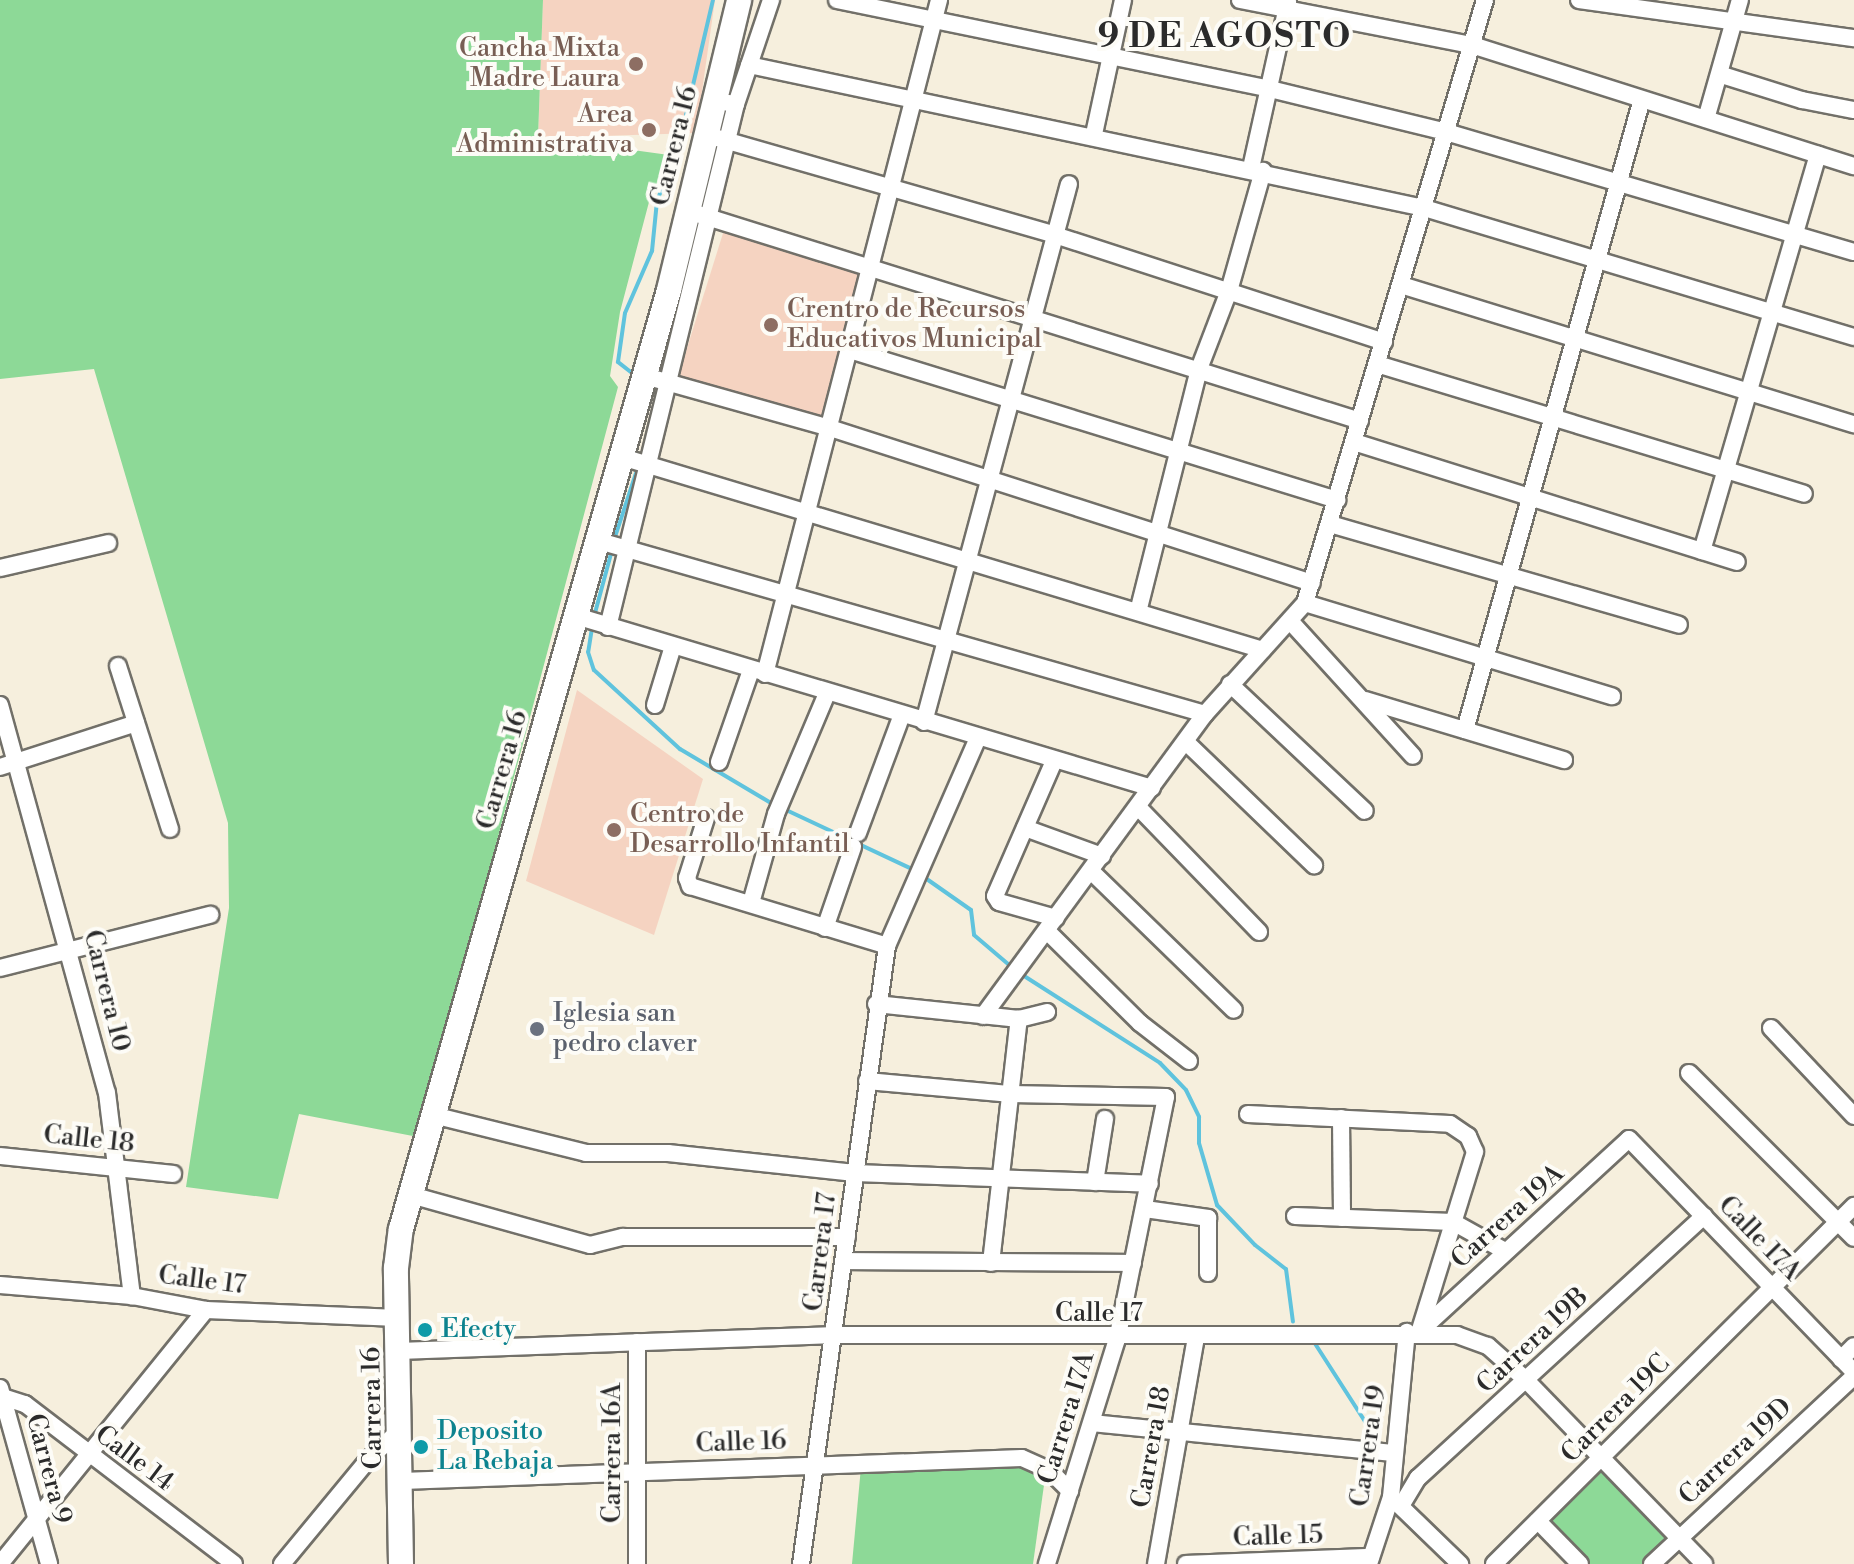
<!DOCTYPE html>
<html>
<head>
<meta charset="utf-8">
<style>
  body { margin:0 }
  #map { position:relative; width:1854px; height:1564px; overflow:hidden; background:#f6efdd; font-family:"Libre Bodoni",serif }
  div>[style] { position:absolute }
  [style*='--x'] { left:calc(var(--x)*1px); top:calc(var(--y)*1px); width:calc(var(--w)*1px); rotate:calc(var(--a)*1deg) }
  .built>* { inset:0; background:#f5d3c1 }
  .green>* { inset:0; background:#8dd997 }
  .stream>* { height:4px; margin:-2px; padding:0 2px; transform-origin:2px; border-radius:2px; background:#5fc3dd }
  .roads { filter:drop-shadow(2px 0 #727069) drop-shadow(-2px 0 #727069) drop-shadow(0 2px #727069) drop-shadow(0 -2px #727069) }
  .street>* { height:16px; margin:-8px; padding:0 8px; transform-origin:8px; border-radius:8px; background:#fff }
  .secondary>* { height:24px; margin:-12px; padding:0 12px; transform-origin:12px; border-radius:12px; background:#fff }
  .dots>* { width:22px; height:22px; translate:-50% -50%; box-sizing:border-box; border:4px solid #fdfcf7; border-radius:50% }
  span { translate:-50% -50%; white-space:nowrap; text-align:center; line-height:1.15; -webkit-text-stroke:8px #fdfcf7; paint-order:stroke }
  .education-label { font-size:26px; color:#785e54 }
  .right { translate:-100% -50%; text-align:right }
  .left { translate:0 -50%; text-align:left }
  .street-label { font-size:26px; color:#2b2b2b }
  .worship-label { font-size:26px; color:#5b616d }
  .culture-label { font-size:26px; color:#0d838f }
  .district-label { font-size:34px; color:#2b2b2b; font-weight:700; letter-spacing:2px }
</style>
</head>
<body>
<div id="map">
  <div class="built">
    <i style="clip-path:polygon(543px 0,715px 0,696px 133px,538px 138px)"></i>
    <i style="clip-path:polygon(724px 230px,862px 274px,824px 419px,678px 377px)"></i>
    <i style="clip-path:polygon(577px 690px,703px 779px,654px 935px,526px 881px)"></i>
  </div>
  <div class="green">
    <i style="clip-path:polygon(0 0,543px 0,538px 137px,669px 155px,649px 202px,620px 312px,610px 376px,618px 387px,418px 1137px,299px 1114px,278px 1199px,186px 1187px,229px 908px,228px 823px,94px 369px,0 379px)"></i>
    <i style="clip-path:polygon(1019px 1466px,1034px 1471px,1044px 1485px,1033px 1564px,852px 1564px,861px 1467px)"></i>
    <i style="clip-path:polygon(1601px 1466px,1672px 1538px,1645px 1564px,1586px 1564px,1544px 1521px)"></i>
  </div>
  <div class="stream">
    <i style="--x:686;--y:115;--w:118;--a:-76.8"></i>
    <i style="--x:632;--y:373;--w:18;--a:-142"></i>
    <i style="--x:618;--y:362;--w:49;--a:-81.9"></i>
    <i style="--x:625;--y:313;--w:68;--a:-66.5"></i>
    <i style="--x:652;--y:251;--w:50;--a:-84.3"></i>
    <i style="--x:657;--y:201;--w:49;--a:-68.6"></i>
    <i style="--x:615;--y:537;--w:67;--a:-71.8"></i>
    <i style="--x:595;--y:613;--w:65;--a:-74.9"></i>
    <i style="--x:592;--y:628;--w:24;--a:99"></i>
    <i style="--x:588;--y:652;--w:19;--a:72"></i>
    <i style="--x:594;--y:670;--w:117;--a:42.6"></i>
    <i style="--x:680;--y:749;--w:112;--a:30.7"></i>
    <i style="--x:784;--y:809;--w:144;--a:25.1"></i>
    <i style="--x:921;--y:875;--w:61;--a:35"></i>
    <i style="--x:971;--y:910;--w:25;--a:83"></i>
    <i style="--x:974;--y:935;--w:52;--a:40.4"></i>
    <i style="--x:1021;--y:974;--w:165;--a:32.6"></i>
    <i style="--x:1160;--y:1063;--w:37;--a:46"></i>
    <i style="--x:1186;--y:1090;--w:30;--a:64"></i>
    <i style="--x:1199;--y:1117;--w:26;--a:90"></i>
    <i style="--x:1199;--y:1143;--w:65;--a:73.8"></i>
    <i style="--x:1217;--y:1205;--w:55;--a:46.5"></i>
    <i style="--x:1255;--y:1245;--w:39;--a:38"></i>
    <i style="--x:1286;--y:1269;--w:53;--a:82.5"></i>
    <i style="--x:1314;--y:1342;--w:122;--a:57.3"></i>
  </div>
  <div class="roads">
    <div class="street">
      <i style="--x:837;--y:0;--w:442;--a:11.6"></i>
      <i style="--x:1270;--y:89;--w:181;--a:13.7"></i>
      <i style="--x:1446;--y:132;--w:425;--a:16.4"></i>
      <i style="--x:1240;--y:0;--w:236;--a:11"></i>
      <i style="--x:1472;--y:45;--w:401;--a:17.6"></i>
      <i style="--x:1579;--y:0;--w:278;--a:7.9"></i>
      <i style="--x:749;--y:65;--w:690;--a:11.96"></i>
      <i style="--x:1424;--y:208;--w:449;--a:16.7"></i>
      <i style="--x:1722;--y:75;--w:84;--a:17.4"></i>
      <i style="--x:1802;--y:100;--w:53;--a:10.9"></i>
      <i style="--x:728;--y:103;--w:8;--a:7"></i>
      <i style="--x:736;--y:104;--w:110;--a:-71.4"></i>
      <i style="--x:1706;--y:119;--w:124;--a:-74.1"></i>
      <i style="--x:1094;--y:134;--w:137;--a:-77.8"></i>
      <i style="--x:707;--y:135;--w:362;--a:16"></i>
      <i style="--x:1055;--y:235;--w:346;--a:18"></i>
      <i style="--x:1251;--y:168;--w:170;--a:-77.4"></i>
      <i style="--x:688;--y:211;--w:704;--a:17.35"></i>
      <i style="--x:1401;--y:285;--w:474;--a:17.1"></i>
      <i style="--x:850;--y:350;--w:510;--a:17.12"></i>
      <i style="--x:1377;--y:364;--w:446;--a:16.9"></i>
      <i style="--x:645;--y:376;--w:192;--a:15.7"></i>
      <i style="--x:830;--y:428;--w:506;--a:17.83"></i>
      <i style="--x:1354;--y:442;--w:401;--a:17.4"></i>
      <i style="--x:622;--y:457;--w:669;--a:16.76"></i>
      <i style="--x:1330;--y:524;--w:363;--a:16.1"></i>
      <i style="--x:599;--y:541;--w:630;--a:15.93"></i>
      <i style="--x:1702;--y:551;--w:413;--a:-73.7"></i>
      <i style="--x:0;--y:568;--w:111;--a:-13"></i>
      <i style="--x:1305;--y:603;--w:321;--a:16.9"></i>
      <i style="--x:1138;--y:612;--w:251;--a:-75.9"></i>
      <i style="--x:1199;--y:369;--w:84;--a:-69"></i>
      <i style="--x:1229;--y:291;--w:125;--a:-74.2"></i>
      <i style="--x:576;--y:616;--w:601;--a:16.63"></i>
      <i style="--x:1291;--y:622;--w:181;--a:47.7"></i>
      <i style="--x:608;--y:627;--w:538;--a:-76.25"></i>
      <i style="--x:118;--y:666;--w:171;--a:72.3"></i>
      <i style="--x:765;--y:674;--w:696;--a:-75.52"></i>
      <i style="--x:1230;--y:684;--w:185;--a:43.3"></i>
      <i style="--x:1365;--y:700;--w:208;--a:16.8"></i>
      <i style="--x:0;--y:705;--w:402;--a:74.6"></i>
      <i style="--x:107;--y:1093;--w:205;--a:83"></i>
      <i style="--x:655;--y:705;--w:62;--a:-73"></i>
      <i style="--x:924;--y:722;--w:557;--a:-74.92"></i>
      <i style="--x:1465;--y:730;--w:655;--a:-74.33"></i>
      <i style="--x:1186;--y:742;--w:178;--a:43.9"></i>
      <i style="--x:1054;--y:761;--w:147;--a:113.6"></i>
      <i style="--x:995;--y:896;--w:7;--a:56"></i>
      <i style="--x:999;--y:902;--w:59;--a:15.7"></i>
      <i style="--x:719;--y:762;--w:97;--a:-70.8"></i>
      <i style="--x:0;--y:767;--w:143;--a:-17.9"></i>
      <i style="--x:1138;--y:807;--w:174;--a:45.9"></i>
      <i style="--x:706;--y:818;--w:63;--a:107.6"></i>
      <i style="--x:687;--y:878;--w:9;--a:69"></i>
      <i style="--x:690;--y:886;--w:206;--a:16.9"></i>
      <i style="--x:1025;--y:828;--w:82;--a:20"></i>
      <i style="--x:858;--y:833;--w:126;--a:-69.6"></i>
      <i style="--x:1091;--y:871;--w:199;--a:44.2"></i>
      <i style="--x:751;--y:903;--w:92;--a:-74.3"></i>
      <i style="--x:776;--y:814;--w:131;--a:-67.1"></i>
      <i style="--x:825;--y:928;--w:86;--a:-70.9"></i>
      <i style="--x:1047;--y:931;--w:131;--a:44.7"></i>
      <i style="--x:1140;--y:1023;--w:62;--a:37.8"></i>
      <i style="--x:0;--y:968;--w:217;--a:-14.2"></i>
      <i style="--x:876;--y:1004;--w:144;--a:6"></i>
      <i style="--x:1019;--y:1019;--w:29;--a:-14"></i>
      <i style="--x:983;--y:1016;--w:375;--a:-53.7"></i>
      <i style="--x:1205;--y:714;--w:149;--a:-48"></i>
      <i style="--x:1305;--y:603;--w:629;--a:-73.38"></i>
      <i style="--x:1771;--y:1028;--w:121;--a:46.7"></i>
      <i style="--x:1689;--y:1073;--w:233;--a:45"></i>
      <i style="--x:867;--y:1081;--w:145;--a:5.2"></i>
      <i style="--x:1011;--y:1094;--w:155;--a:1.1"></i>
      <i style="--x:1166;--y:1097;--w:247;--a:101.4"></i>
      <i style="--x:1117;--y:1339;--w:236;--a:107.3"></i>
      <i style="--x:1248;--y:1114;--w:202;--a:2.8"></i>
      <i style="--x:1450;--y:1124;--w:22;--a:34"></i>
      <i style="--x:1468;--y:1136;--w:17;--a:66"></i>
      <i style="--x:1475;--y:1152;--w:186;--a:107.2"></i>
      <i style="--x:433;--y:1115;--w:158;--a:13.9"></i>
      <i style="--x:586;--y:1153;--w:82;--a:0"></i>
      <i style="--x:668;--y:1153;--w:188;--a:6.1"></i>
      <i style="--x:855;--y:1173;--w:295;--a:2.1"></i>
      <i style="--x:1341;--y:1118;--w:100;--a:89.4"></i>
      <i style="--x:0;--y:1156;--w:174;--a:5.9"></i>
      <i style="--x:1095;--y:1182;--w:64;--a:-81"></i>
      <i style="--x:411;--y:1195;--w:186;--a:15.6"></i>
      <i style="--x:590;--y:1245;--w:34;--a:-14"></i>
      <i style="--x:623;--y:1237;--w:224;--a:0"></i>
      <i style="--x:1145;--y:1209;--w:64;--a:8.1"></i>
      <i style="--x:1208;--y:1218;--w:55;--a:90"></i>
      <i style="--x:1295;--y:1216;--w:158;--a:2.2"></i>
      <i style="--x:1453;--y:1222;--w:60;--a:29.1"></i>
      <i style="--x:844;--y:1261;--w:289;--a:0.4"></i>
      <i style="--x:991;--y:1263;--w:246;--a:-83.5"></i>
      <i style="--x:0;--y:1285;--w:132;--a:4.8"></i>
      <i style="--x:132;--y:1296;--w:75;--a:10.7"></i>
      <i style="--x:206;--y:1310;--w:192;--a:2.4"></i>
      <i style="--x:1419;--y:1332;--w:285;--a:-42.6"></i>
      <i style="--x:1629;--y:1139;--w:324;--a:46"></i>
      <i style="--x:400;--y:1351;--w:435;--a:-2.1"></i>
      <i style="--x:835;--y:1335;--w:622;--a:0"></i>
      <i style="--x:1457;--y:1335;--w:33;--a:20"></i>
      <i style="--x:1488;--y:1346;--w:51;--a:41.8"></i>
      <i style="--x:1526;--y:1380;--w:256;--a:45.9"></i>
      <i style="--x:1841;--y:1359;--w:18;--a:-45"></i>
      <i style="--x:0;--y:1388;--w:183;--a:74.4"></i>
      <i style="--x:3;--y:1397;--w:23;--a:18"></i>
      <i style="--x:25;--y:1404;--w:263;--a:37.4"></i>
      <i style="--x:1092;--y:1423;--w:302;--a:5.7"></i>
      <i style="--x:402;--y:1481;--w:620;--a:-2.12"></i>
      <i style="--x:1022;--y:1458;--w:30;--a:24"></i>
      <i style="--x:1049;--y:1470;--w:30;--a:45"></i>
      <i style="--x:1395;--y:1501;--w:91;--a:44.1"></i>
      <i style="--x:1401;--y:1506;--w:33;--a:-59"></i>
      <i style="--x:1418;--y:1478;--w:388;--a:-42.5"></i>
      <i style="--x:1538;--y:1521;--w:60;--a:45.7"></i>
      <i style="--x:0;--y:1564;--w:327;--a:-51"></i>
      <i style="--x:282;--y:1564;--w:136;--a:-50.4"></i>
      <i style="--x:369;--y:1459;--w:45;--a:-43.2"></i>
      <i style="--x:637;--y:1564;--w:222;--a:-90"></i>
      <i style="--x:801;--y:1564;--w:624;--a:-82.08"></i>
      <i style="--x:887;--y:946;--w:227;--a:-66.4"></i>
      <i style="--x:1156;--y:1564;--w:230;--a:-80"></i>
      <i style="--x:1186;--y:1564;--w:185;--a:-2.2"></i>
      <i style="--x:1369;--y:1564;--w:71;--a:-71.8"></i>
      <i style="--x:1391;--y:1497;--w:166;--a:-84.5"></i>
      <i style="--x:1494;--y:1564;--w:508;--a:-44.84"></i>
      <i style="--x:1652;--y:1564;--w:276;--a:-42.9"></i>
    </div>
    <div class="secondary">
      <i style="--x:401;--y:1564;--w:296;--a:-91"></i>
      <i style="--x:396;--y:1268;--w:39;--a:-83"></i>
      <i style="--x:401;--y:1229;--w:976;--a:-74.07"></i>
      <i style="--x:669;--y:290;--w:298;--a:-76.4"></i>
    </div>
  </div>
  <div class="dots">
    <i style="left:636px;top:64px;background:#8d6e63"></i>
    <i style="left:649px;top:130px;background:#8d6e63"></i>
    <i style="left:771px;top:325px;background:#8d6e63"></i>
    <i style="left:614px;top:830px;background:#8d6e63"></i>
    <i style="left:537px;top:1029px;background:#6b7280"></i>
    <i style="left:425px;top:1330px;background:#0f9aa8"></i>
    <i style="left:421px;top:1447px;background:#0f9aa8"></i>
  </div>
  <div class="education-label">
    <span class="right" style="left:620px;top:64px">Cancha Mixta<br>Madre Laura</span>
    <span class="right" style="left:633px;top:130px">Area<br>Administrativa</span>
    <span class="left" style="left:787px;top:325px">Crentro de Recursos<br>Educativos Municipal</span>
    <span class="left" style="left:630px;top:830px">Centro de<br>Desarrollo Infantil</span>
  </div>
  <div class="street-label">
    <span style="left:675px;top:146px;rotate:-76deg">Carrera 16</span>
    <span style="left:503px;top:770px;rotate:-74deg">Carrera 16</span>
    <span style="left:106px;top:991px;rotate:76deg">Carrera 10</span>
    <span style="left:89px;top:1140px;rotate:6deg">Calle 18</span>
    <span style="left:1508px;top:1217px;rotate:-42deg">Carrera 19A</span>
    <span style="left:1759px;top:1239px;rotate:46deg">Calle 17A</span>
    <span style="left:821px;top:1252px;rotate:-83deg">Carrera 17</span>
    <span style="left:202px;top:1281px;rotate:7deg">Calle 17</span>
    <span style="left:1099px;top:1314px">Calle 17</span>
    <span style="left:1533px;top:1341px;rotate:-43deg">Carrera 19B</span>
    <span style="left:373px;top:1408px;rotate:-91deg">Carrera 16</span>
    <span style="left:1616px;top:1409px;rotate:-45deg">Carrera 19C</span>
    <span style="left:1067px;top:1418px;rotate:-73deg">Carrera 17A</span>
    <span style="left:741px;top:1443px;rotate:-2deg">Calle 16</span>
    <span style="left:1369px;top:1446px;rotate:-82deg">Carrera 19</span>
    <span style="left:1152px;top:1447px;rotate:-80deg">Carrera 18</span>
    <span style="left:1736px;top:1452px;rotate:-43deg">Carrera 19D</span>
    <span style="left:613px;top:1453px;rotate:-90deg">Carrera 16A</span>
    <span style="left:134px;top:1459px;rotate:37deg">Calle 14</span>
    <span style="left:48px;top:1469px;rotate:75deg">Carrera 9</span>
    <span style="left:1278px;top:1537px;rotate:-2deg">Calle 15</span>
  </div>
  <div class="worship-label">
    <span class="left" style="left:553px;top:1029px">Iglesia san<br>pedro claver</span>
  </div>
  <div class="culture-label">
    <span class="left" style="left:441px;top:1330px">Efecty</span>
    <span class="left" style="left:437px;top:1447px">Deposito<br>La Rebaja</span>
  </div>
  <div class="district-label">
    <span style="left:1225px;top:38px">9 DE AGOSTO</span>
  </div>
</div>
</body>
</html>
